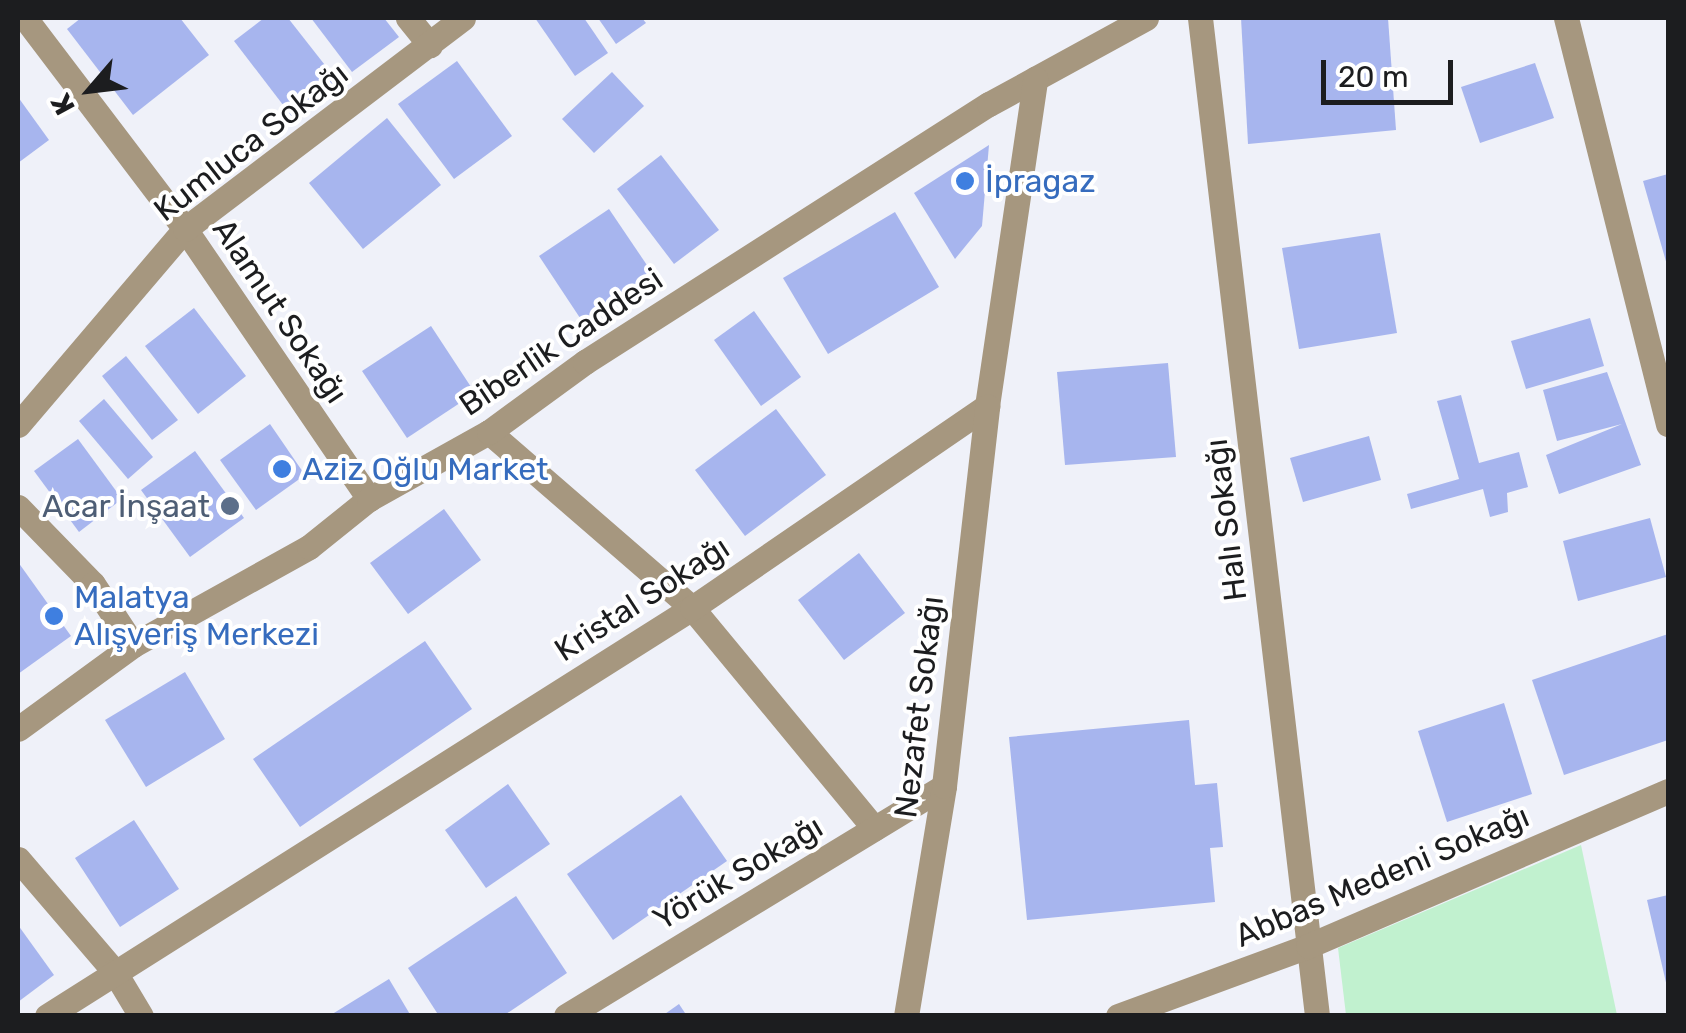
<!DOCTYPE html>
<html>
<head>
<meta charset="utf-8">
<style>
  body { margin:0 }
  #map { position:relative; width:1686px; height:1033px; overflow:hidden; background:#eff1f9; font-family:Rubik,sans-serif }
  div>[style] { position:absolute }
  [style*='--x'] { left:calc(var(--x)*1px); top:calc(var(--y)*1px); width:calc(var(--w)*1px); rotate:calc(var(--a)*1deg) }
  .green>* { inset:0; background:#c1f1cf }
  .building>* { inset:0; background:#a7b5ee }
  .minor>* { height:25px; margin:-12.5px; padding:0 12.5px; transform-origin:12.5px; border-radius:12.5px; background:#a6977f }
  .dots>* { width:28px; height:28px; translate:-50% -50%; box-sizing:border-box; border:5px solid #fff; border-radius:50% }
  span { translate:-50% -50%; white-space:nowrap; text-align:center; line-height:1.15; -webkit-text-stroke:8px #fff; paint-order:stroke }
  .street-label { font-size:32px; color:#1c1d1f }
  .shop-label { font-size:32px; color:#366cbe }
  .left { translate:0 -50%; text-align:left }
  .service-label { font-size:32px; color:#4e5e75 }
  .right { translate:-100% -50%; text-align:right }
  .frame { position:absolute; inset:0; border:20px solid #1c1d1f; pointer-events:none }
  .north { position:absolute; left:40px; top:40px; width:100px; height:100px; -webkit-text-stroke:8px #fff; paint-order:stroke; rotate:242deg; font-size:28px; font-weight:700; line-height:40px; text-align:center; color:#1c1d1f }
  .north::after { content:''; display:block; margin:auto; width:35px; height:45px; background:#1c1d1f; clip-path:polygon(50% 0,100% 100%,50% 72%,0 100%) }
  .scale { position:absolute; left:1321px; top:60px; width:132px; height:45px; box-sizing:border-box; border:5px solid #1c1d1f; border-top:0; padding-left:12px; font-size:30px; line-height:35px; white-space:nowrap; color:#1c1d1f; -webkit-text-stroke:8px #fff; paint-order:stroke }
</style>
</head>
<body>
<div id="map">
  <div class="green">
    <i style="clip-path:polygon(1581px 845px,1617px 1015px,1346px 1015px,1338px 948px)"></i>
  </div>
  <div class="building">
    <i style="clip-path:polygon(81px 18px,180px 18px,209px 55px,133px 115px,67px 29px)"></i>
    <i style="clip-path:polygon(264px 18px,288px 18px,339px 83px,293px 118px,234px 41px)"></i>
    <i style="clip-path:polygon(311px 18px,384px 18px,399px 37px,352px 72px)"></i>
    <i style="clip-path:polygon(535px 18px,584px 18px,608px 53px,575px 76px)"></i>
    <i style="clip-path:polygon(598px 18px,642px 18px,646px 23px,616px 44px)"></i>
    <i style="clip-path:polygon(1241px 18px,1388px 18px,1396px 130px,1248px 144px)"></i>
    <i style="clip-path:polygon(457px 61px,512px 136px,454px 179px,398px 104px)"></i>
    <i style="clip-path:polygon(1535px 63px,1554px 118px,1480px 143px,1461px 87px)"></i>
    <i style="clip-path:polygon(612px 72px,644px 106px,594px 153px,562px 119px)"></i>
    <i style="clip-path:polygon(18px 97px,49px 140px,18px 163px)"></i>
    <i style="clip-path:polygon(387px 118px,441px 185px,363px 249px,309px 183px)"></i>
    <i style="clip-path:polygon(989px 145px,982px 226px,955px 259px,914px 193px)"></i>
    <i style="clip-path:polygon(661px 155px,719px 230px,674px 264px,617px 189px)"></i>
    <i style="clip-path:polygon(1668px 174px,1668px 265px,1667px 265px,1643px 181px)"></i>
    <i style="clip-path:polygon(609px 209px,655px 277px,584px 324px,539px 256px)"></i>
    <i style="clip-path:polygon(895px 212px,939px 287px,828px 354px,783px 278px)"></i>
    <i style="clip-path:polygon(1380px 233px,1397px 333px,1299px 349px,1282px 248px)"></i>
    <i style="clip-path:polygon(194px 308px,246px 376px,198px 414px,145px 346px)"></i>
    <i style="clip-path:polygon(754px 311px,801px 377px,761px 406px,714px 340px)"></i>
    <i style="clip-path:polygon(1590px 318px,1604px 366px,1526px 389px,1511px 341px)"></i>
    <i style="clip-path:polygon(431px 326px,475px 393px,407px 438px,362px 371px)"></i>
    <i style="clip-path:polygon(126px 356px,178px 420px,152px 440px,102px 376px)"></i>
    <i style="clip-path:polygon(1168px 363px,1176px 457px,1065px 465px,1057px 372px)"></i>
    <i style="clip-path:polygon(1607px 372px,1641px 465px,1559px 494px,1546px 455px,1622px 424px,1557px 441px,1543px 390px)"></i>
    <i style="clip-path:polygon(1461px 395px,1479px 463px,1519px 452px,1528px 487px,1507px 493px,1508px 512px,1490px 517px,1483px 489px,1411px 509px,1407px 494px,1459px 479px,1437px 401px)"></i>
    <i style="clip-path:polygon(104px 399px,153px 457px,128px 479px,79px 421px)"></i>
    <i style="clip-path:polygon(776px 409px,826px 475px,745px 536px,695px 470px)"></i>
    <i style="clip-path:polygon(270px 424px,305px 475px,256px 510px,220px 460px)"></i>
    <i style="clip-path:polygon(1369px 436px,1381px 480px,1303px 502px,1290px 458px)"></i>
    <i style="clip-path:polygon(78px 439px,122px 499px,79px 532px,34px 471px)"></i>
    <i style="clip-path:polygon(195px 451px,244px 518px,190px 557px,141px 490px)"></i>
    <i style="clip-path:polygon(444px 509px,481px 560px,408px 614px,370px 563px)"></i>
    <i style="clip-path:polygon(1650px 518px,1666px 577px,1578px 601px,1563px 541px)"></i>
    <i style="clip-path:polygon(859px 553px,905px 613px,844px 660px,798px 600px)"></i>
    <i style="clip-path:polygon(18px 562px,71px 636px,18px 674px)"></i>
    <i style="clip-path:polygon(1668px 634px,1668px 740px,1564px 775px,1532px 680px)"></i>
    <i style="clip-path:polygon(425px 641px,472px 709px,300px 827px,253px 759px)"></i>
    <i style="clip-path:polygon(185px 672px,225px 739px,146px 787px,105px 720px)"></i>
    <i style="clip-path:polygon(1504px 703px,1532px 794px,1447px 822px,1418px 731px)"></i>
    <i style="clip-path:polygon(1189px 720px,1195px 785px,1217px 783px,1223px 847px,1210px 848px,1215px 902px,1027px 920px,1009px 737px)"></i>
    <i style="clip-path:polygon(508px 784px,550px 844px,486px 888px,445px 830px)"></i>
    <i style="clip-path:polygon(681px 795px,727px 861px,613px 940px,567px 874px)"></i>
    <i style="clip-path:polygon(134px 820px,179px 889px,120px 927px,75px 858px)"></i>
    <i style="clip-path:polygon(1668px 895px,1668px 986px,1667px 987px,1647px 900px)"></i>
    <i style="clip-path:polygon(516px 896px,567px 973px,503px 1016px,439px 1016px,408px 968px)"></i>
    <i style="clip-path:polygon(18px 925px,54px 975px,18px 1002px)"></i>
    <i style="clip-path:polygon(389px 979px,411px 1016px,329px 1016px)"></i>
    <i style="clip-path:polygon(679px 1004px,687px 1016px,662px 1016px)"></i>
  </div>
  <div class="minor">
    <i style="--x:25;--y:18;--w:265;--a:52.8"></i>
    <i style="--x:185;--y:229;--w:327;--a:55.7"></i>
    <i style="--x:408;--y:18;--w:35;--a:51"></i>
    <i style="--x:1200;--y:18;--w:1005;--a:83.31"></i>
    <i style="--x:1566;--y:18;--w:419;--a:75.9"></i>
    <i style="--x:18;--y:425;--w:257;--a:-49.6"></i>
    <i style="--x:185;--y:229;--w:349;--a:-37.2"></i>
    <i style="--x:489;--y:432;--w:269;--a:40.9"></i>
    <i style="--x:692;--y:608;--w:286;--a:50.4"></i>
    <i style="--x:18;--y:507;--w:107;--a:45.8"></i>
    <i style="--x:93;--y:584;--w:73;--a:56.7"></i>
    <i style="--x:18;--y:729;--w:142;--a:-36.1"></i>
    <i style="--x:133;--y:645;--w:201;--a:-29.1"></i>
    <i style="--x:309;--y:547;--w:77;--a:-38.7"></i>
    <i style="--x:369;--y:499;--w:137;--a:-29.2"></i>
    <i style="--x:489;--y:432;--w:119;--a:-36.1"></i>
    <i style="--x:585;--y:362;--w:479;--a:-32.6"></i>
    <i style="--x:989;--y:104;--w:179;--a:-28.7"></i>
    <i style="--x:18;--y:859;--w:148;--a:49.4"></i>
    <i style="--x:114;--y:971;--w:52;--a:59"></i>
    <i style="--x:47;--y:1016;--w:763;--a:-32.32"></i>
    <i style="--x:692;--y:608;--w:358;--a:-34.4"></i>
    <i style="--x:987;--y:406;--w:331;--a:-81.6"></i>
    <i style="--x:566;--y:1016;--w:442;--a:-31.3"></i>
    <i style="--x:906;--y:1016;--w:233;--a:-80.6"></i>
    <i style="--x:944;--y:786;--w:382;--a:-83.5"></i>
    <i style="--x:1118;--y:1016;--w:202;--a:-20.2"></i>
    <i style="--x:1308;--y:946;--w:392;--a:-23.3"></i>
  </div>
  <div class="dots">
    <i style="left:965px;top:181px;background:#3f7fe0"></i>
    <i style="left:282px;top:469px;background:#3f7fe0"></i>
    <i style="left:230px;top:506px;background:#5c6f8a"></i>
    <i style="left:54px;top:616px;background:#3f7fe0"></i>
  </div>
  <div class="street-label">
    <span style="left:251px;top:142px;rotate:-38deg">Kumluca Sokağı</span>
    <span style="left:280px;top:311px;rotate:56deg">Alamut Sokağı</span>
    <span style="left:561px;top:342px;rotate:-34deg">Biberlik Caddesi</span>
    <span style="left:1226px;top:520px;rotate:-97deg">Halı Sokağı</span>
    <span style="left:642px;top:599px;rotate:-33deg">Kristal Sokağı</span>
    <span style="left:919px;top:707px;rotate:-83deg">Nezafet Sokağı</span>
    <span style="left:738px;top:873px;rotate:-31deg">Yörük Sokağı</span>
    <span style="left:1382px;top:876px;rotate:-23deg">Abbas Medeni Sokağı</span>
  </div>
  <div class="shop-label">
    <span class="left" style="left:985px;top:181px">İpragaz</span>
    <span class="left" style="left:302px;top:469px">Aziz Oğlu Market</span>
    <span class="left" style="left:74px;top:616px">Malatya<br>Alışveriş Merkezi</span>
  </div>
  <div class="service-label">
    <span class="right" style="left:210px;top:506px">Acar İnşaat</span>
  </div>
  <div class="frame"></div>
  <div class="north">K</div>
  <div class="scale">20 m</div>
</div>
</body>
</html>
